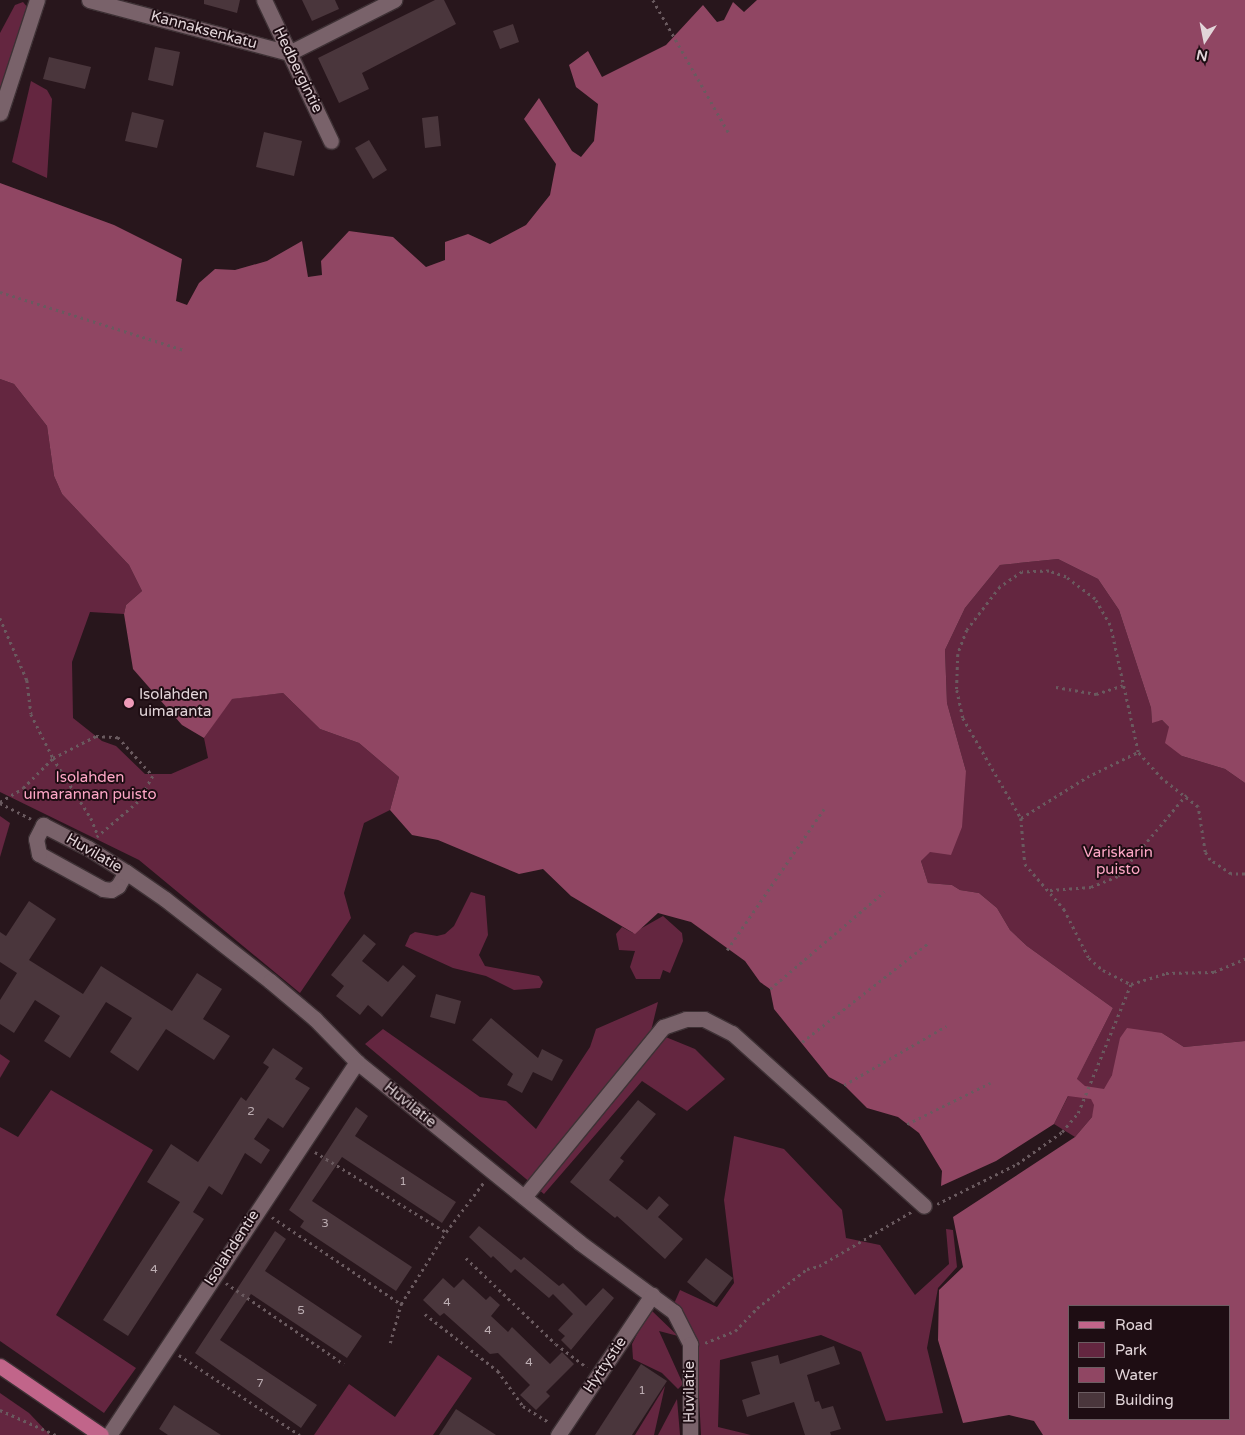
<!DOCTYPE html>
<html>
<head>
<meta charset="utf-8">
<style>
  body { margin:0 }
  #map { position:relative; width:1245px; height:1435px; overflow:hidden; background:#28161c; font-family:"Varela Round",sans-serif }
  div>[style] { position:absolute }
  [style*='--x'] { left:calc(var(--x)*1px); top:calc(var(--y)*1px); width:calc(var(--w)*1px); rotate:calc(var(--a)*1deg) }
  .green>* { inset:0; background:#642640 }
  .water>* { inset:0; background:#904663 }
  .building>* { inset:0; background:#4a363c }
  .path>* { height:2.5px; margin-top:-1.25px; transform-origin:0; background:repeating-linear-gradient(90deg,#6a5a5f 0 2.5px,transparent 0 6.5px) }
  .roads { filter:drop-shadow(1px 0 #3e3135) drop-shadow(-1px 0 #3e3135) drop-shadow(0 1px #3e3135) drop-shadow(0 -1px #3e3135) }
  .minor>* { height:15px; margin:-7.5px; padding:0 7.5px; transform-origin:7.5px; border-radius:7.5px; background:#79626a }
  .major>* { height:15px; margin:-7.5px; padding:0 7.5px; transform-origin:7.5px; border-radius:7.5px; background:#c1658a }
  .dots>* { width:14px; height:14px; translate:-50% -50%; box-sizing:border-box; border:2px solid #1e0d13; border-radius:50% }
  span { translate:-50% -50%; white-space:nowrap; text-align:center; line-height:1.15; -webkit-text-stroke:4px #1e0d13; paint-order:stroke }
  .number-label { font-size:12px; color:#bcadb2 }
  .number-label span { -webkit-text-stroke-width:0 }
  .street-label { font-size:15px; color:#e2d5d9 }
  .poi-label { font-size:15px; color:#e2d5d9 }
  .left { translate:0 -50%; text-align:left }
  .park-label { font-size:15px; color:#fea7c6 }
  .legend { position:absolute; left:1068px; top:1305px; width:162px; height:115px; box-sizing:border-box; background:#1e0d13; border:1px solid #6c5d62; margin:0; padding:6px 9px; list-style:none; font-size:15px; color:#e2d5d9 }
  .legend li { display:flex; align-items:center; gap:10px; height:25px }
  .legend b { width:25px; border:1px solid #6c5d62 }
  .north { position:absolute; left:1180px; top:15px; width:50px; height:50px; -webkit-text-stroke:4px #1e0d13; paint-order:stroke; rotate:191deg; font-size:14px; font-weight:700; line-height:20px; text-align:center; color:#e2d5d9 }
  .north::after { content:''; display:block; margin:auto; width:18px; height:22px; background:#e2d5d9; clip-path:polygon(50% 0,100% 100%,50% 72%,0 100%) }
</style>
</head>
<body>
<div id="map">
  <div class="green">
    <i style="clip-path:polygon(23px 2px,29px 9px,0 94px,0 33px,15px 5px)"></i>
    <i style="clip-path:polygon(31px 81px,47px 90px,52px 99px,47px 178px,12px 162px)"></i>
    <i style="clip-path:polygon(0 379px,14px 384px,47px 426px,54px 476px,62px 494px,129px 565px,142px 591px,126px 605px,124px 614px,90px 612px,72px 662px,73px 718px,102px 741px,116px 746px,145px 774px,171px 774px,208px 758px,204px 738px,231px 699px,283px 693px,320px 729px,359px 743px,399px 777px,390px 810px,364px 823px,344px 893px,351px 918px,300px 993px,139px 860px,0 792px)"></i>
    <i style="clip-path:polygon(1058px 559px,1098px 579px,1119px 610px,1151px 708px,1152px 722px,1162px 720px,1169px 727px,1182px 756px,1225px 769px,1245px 783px,1245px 1041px,1184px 1047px,1162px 1033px,1112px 1075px,1092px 1117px,1075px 1137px,1054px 1124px,1113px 1008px,1027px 946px,1010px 930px,997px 908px,979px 893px,960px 890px,952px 885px,928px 883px,921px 861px,930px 851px,966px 771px,947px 703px,945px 650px,965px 608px,1000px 565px)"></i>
    <i style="clip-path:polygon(0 816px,10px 823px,0 857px)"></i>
    <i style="clip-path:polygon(471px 892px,485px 896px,488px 935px,479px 955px,485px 966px,539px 976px,543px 982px,540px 988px,514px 990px,486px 976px,453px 968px,405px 946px,410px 935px,415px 932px,437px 936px,445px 934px,454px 926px)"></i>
    <i style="clip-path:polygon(663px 916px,682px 933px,683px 941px,670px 973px,663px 970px,660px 979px,636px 979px,630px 967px,635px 951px,619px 950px,616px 934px,622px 927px,633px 933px)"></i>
    <i style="clip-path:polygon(658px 1002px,651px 1031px,695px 1049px,725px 1079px,687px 1111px,642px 1081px,544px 1194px,365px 1044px,383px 1029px,480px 1097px,506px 1101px,536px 1129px,590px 1047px,596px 1029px)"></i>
    <i style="clip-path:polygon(0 1054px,10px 1061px,0 1078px)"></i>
    <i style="clip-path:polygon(51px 1090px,153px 1150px,56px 1315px,136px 1368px,104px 1413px,0 1341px,0 1127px,18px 1137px)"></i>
    <i style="clip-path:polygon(734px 1136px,784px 1149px,842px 1210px,846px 1238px,880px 1245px,915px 1295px,949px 1264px,946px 1229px,953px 1230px,957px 1267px,938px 1288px,927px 1348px,943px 1413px,886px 1421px,861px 1352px,821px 1335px,720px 1360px,718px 1427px,751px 1435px,701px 1435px,696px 1342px,673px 1306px,680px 1290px,717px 1307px,734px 1283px,724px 1200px)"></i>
    <i style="clip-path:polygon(650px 1309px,678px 1336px,659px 1331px,683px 1384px,678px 1389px,662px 1373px,633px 1359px,632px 1344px)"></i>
    <i style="clip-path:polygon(438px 1355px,472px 1378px,433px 1435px,314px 1435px,349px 1384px,395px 1417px)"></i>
    <i style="clip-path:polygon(665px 1386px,654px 1435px,635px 1435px)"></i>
    <i style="clip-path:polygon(0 1393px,29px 1413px,50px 1435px,0 1435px)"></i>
    <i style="clip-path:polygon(677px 1399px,680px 1435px,658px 1435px)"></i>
  </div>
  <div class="water">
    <i style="clip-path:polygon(evenodd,757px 0,1245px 0,1245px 783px,1225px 769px,1182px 756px,1165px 743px,1169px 727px,1162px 720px,1152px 723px,1151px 708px,1119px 610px,1098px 579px,1058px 559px,1000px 565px,965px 608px,945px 650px,947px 703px,966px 771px,962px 827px,951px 855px,930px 852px,921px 861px,928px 883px,952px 885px,960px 890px,979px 893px,997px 908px,1010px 930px,1027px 946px,1113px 1008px,1077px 1079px,1085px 1086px,1104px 1089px,1112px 1075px,1120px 1038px,1127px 1028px,1162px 1033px,1184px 1047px,1245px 1041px,1245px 1435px,1043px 1435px,1034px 1421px,1009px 1415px,963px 1423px,938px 1340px,939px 1290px,963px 1267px,953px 1217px,1075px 1137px,1092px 1117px,1094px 1105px,1091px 1099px,1068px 1096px,1054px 1124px,996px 1161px,941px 1186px,942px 1171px,919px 1133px,898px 1117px,867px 1108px,844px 1085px,829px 1077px,774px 1009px,770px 989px,760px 982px,745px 961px,691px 922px,658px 913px,635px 934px,571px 896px,543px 869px,519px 874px,438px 840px,412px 835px,390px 810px,399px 777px,359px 743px,320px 729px,283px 693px,232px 699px,204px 738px,182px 725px,133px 669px,124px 614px,126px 605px,142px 591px,129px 565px,62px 494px,54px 476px,47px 426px,14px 384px,0 379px,0 183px,114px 225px,182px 259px,176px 301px,187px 305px,199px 283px,215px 269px,235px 270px,267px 261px,302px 241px,308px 277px,322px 275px,321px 261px,349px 231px,393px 237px,426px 267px,445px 260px,445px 242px,468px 234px,490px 244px,526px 225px,550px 195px,556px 164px,524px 119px,539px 98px,572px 151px,581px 157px,594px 141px,598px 104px,576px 87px,569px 65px,588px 51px,602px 77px,666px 45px,703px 5px,717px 22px,724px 20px,733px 2px,744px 12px,757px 0,1229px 1306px,1229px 1419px,1069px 1419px,1069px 1306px,1229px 1306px)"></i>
  </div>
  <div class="building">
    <i style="clip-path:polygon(204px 0,240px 0,237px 13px,204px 4px)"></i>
    <i style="clip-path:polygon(302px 0,335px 0,339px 9px,312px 21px)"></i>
    <i style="clip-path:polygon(435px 0,444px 0,456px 24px,362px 73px,369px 89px,339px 103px,318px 58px)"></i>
    <i style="clip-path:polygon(513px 24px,519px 42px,500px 49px,493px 31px)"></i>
    <i style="clip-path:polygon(155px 47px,180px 52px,173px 86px,148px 80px)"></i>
    <i style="clip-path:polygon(49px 57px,91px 67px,85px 89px,43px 79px)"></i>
    <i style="clip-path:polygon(132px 112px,164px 120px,157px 148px,125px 141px)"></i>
    <i style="clip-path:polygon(438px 116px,441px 146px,425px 148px,422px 118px)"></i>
    <i style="clip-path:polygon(264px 132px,302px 141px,294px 176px,256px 167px)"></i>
    <i style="clip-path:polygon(369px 140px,387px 170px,373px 179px,355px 148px)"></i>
    <i style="clip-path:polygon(29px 901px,56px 919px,29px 960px,83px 994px,101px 966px,172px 1011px,197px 973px,222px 989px,203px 1019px,230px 1036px,214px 1060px,166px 1029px,138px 1071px,110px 1052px,132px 1018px,106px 1002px,70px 1058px,44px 1041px,60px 1016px,35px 1000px,14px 1033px,0 1024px,0 1000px,17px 973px,0 962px,0 932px,6px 936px)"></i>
    <i style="clip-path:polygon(364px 934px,376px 944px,362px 961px,388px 982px,403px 965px,416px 976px,382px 1017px,368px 1005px,360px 1015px,336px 996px,344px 986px,331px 975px)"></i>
    <i style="clip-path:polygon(436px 994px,461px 1001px,455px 1024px,430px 1017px)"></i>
    <i style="clip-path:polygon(491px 1018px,538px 1058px,542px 1049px,563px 1060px,552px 1081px,533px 1072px,522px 1093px,507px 1085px,513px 1074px,472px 1040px)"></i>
    <i style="clip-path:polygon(273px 1048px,303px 1068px,295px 1079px,310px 1088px,283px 1128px,268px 1118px,254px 1139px,270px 1150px,261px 1164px,245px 1153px,222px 1195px,209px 1186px,193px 1212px,204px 1219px,128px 1336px,103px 1320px,180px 1202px,147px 1182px,171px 1144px,198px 1162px,241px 1097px,246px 1101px,269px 1067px,263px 1063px)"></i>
    <i style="clip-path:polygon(638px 1100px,656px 1114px,620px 1158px,624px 1161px,609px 1180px,647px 1210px,659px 1196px,669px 1205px,658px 1217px,683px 1239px,665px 1259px,617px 1216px,615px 1218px,570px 1182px)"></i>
    <i style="clip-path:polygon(356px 1107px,368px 1116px,355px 1136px,456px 1202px,442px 1223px,342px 1157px,312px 1201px,412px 1267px,396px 1291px,300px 1227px,304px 1221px,289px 1210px)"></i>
    <i style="clip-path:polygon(479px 1226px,521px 1260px,524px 1257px,559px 1286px,563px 1283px,586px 1306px,603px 1288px,614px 1298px,571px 1350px,561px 1340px,565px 1336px,558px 1330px,573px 1314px,553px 1294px,549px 1298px,515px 1269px,511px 1273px,493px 1256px,491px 1258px,469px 1237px)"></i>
    <i style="clip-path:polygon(275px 1231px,286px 1239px,265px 1271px,362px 1336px,347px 1358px,251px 1294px,220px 1340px,317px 1405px,301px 1428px,195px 1353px)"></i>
    <i style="clip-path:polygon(706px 1258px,733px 1278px,714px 1303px,687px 1282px)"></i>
    <i style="clip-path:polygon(443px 1278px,454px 1288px,463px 1279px,486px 1300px,490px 1296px,500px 1305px,491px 1316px,508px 1332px,512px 1327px,550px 1364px,562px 1352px,574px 1364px,546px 1392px,550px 1396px,536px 1410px,520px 1395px,530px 1385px,498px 1353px,490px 1354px,444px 1313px,440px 1316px,423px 1300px)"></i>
    <i style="clip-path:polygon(834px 1346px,840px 1364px,807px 1375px,815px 1402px,819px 1401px,822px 1409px,833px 1406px,841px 1429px,830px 1432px,831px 1435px,805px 1435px,794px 1402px,747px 1417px,742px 1400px,760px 1394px,751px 1362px,778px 1355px,780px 1364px)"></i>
    <i style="clip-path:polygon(641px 1364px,667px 1381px,632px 1435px,595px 1435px)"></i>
    <i style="clip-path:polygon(174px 1405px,221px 1435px,168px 1435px,159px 1429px)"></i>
    <i style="clip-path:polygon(456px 1409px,496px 1435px,439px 1435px)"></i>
  </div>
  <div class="path">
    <i style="--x:653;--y:0;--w:155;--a:60.3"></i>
    <i style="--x:0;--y:292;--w:193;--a:17.5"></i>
    <i style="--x:0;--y:618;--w:68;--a:66.5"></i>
    <i style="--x:27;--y:680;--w:34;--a:83"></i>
    <i style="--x:31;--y:714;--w:49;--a:63.4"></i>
    <i style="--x:53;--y:758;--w:71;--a:57.7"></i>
    <i style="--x:91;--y:818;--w:18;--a:68"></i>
    <i style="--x:1056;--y:687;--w:41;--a:9.9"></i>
    <i style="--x:1096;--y:694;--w:28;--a:-18"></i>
    <i style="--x:0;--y:802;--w:27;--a:-31"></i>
    <i style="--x:23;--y:788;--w:42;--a:-45"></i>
    <i style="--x:53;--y:758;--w:48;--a:-27.1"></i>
    <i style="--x:96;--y:736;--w:22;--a:3"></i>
    <i style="--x:118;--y:737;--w:52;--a:48.1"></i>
    <i style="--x:153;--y:776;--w:30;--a:120"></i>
    <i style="--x:138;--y:802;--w:54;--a:139.5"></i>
    <i style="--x:0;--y:803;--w:35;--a:27"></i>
    <i style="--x:1021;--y:818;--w:78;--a:-31.8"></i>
    <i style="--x:1087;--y:777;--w:57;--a:-26.1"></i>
    <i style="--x:1245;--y:874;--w:14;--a:180"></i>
    <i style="--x:1231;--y:874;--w:25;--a:-146"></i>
    <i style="--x:1210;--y:860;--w:9;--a:-122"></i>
    <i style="--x:1205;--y:852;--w:46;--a:-98.8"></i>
    <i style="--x:1198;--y:807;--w:46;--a:-142.1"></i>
    <i style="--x:1162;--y:779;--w:36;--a:-132"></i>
    <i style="--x:1138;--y:752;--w:130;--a:-102.4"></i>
    <i style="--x:1110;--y:625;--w:30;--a:-120"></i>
    <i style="--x:1095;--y:599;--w:36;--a:-143"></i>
    <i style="--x:1066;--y:577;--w:18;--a:-161"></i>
    <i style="--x:1049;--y:571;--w:27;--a:178"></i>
    <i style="--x:1022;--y:572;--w:27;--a:146"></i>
    <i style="--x:1000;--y:587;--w:54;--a:127.5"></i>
    <i style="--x:967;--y:630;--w:26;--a:111"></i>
    <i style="--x:958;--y:654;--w:36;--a:92"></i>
    <i style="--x:957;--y:690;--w:29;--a:78"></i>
    <i style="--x:963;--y:718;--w:116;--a:59.9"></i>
    <i style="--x:1021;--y:818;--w:46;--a:85"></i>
    <i style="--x:1025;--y:864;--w:60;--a:49.1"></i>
    <i style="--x:1064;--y:909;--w:55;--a:63"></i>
    <i style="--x:1089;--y:958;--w:18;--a:41"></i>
    <i style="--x:1103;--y:970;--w:31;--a:27"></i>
    <i style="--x:1131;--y:984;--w:37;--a:-17"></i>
    <i style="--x:1166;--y:973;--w:48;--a:-1.2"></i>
    <i style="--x:1214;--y:972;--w:34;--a:-23"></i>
    <i style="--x:1050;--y:890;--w:41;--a:-4.2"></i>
    <i style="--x:1091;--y:887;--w:29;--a:-22"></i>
    <i style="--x:1118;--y:876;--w:106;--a:-50"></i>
    <i style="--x:727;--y:950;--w:171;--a:-55.5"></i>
    <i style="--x:770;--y:989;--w:150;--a:-40.4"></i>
    <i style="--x:802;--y:1042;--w:159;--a:-38.1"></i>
    <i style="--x:844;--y:1085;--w:118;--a:-30"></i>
    <i style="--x:907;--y:1124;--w:93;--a:-26.3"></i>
    <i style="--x:315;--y:1152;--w:153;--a:31.4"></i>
    <i style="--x:937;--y:1204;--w:89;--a:-26.6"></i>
    <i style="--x:1017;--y:1164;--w:55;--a:-35.4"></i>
    <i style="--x:1062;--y:1132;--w:25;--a:-50"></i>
    <i style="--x:1078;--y:1113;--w:139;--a:-67.7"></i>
    <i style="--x:272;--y:1217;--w:156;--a:34"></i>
    <i style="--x:466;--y:1258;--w:124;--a:43.7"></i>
    <i style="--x:556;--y:1344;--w:39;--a:37"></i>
    <i style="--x:226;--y:1283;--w:143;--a:34.5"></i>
    <i style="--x:425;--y:1314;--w:93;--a:38"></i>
    <i style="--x:498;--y:1371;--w:43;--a:54.5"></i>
    <i style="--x:523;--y:1406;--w:31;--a:32"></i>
    <i style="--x:390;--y:1343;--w:41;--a:-74.2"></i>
    <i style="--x:401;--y:1304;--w:85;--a:-58"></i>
    <i style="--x:446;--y:1232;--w:63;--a:-52.8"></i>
    <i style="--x:705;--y:1343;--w:32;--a:-22"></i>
    <i style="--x:735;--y:1331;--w:32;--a:-46"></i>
    <i style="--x:757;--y:1308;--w:63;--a:-38"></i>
    <i style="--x:807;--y:1269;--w:12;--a:-14"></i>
    <i style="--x:819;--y:1266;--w:107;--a:-30.4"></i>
    <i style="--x:179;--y:1355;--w:145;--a:33.5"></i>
    <i style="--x:0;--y:1410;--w:61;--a:24.1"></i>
  </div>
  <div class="roads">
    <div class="minor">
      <i style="--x:89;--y:0;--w:207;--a:14.8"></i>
      <i style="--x:289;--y:53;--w:118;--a:-26.8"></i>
      <i style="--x:264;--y:0;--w:156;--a:64.6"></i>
      <i style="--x:0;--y:113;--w:119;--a:-71.9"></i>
      <i style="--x:126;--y:872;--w:16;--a:120"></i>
      <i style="--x:118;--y:886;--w:8;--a:150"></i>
      <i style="--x:111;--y:890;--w:8;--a:-173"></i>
      <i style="--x:103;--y:889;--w:73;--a:-151.3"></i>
      <i style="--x:39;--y:854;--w:15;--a:-101"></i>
      <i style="--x:36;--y:839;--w:16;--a:-63"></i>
      <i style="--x:43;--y:825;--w:51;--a:27.1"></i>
      <i style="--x:88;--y:848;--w:45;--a:32.3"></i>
      <i style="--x:126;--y:872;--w:47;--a:34.7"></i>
      <i style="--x:165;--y:899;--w:133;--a:38"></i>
      <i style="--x:270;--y:981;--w:59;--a:40.2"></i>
      <i style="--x:315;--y:1019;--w:60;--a:45.7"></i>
      <i style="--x:357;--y:1062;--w:286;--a:39"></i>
      <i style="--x:579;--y:1242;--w:118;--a:36.4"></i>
      <i style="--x:674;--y:1312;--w:36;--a:63"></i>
      <i style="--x:690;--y:1344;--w:91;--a:90"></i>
      <i style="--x:524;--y:1197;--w:220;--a:-50.7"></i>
      <i style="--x:663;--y:1027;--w:24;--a:-19"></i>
      <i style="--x:686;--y:1019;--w:18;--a:0"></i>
      <i style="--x:704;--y:1019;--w:31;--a:27"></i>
      <i style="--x:732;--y:1033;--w:258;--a:42"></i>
      <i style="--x:109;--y:1435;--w:448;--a:-56.4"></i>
      <i style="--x:558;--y:1435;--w:169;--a:-56.1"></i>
    </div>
    <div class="major">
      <i style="--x:0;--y:1366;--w:122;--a:34.3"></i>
    </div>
  </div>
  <div class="dots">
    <i style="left:129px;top:703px;background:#ef9ab8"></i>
  </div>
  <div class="number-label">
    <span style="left:251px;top:1112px">2</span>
    <span style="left:403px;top:1182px">1</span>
    <span style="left:325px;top:1224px">3</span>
    <span style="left:154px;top:1270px">4</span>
    <span style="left:447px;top:1303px">4</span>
    <span style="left:301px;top:1311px">5</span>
    <span style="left:488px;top:1331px">4</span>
    <span style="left:529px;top:1363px">4</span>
    <span style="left:260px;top:1384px">7</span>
    <span style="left:642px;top:1391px">1</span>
  </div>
  <div class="street-label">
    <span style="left:204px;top:30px;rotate:15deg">Kannaksenkatu</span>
    <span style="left:298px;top:70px;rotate:64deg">Hedbergintie</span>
    <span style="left:94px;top:853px;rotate:30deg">Huvilatie</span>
    <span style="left:410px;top:1105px;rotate:39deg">Huvilatie</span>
    <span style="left:232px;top:1248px;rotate:-57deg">Isolahdentie</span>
    <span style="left:605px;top:1365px;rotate:-56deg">Hyttystie</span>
    <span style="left:690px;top:1392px;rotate:-90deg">Huvilatie</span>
  </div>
  <div class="poi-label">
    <span class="left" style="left:139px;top:703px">Isolahden<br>uimaranta</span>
  </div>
  <div class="park-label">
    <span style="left:90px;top:786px">Isolahden<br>uimarannan puisto</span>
    <span style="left:1118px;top:861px">Variskarin<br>puisto</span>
  </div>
  <ul class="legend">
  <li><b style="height:6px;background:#c1658a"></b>Road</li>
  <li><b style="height:14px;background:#642640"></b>Park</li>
  <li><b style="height:14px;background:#904663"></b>Water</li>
  <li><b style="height:14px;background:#4a363c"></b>Building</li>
  </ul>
  <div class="north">N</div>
</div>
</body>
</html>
